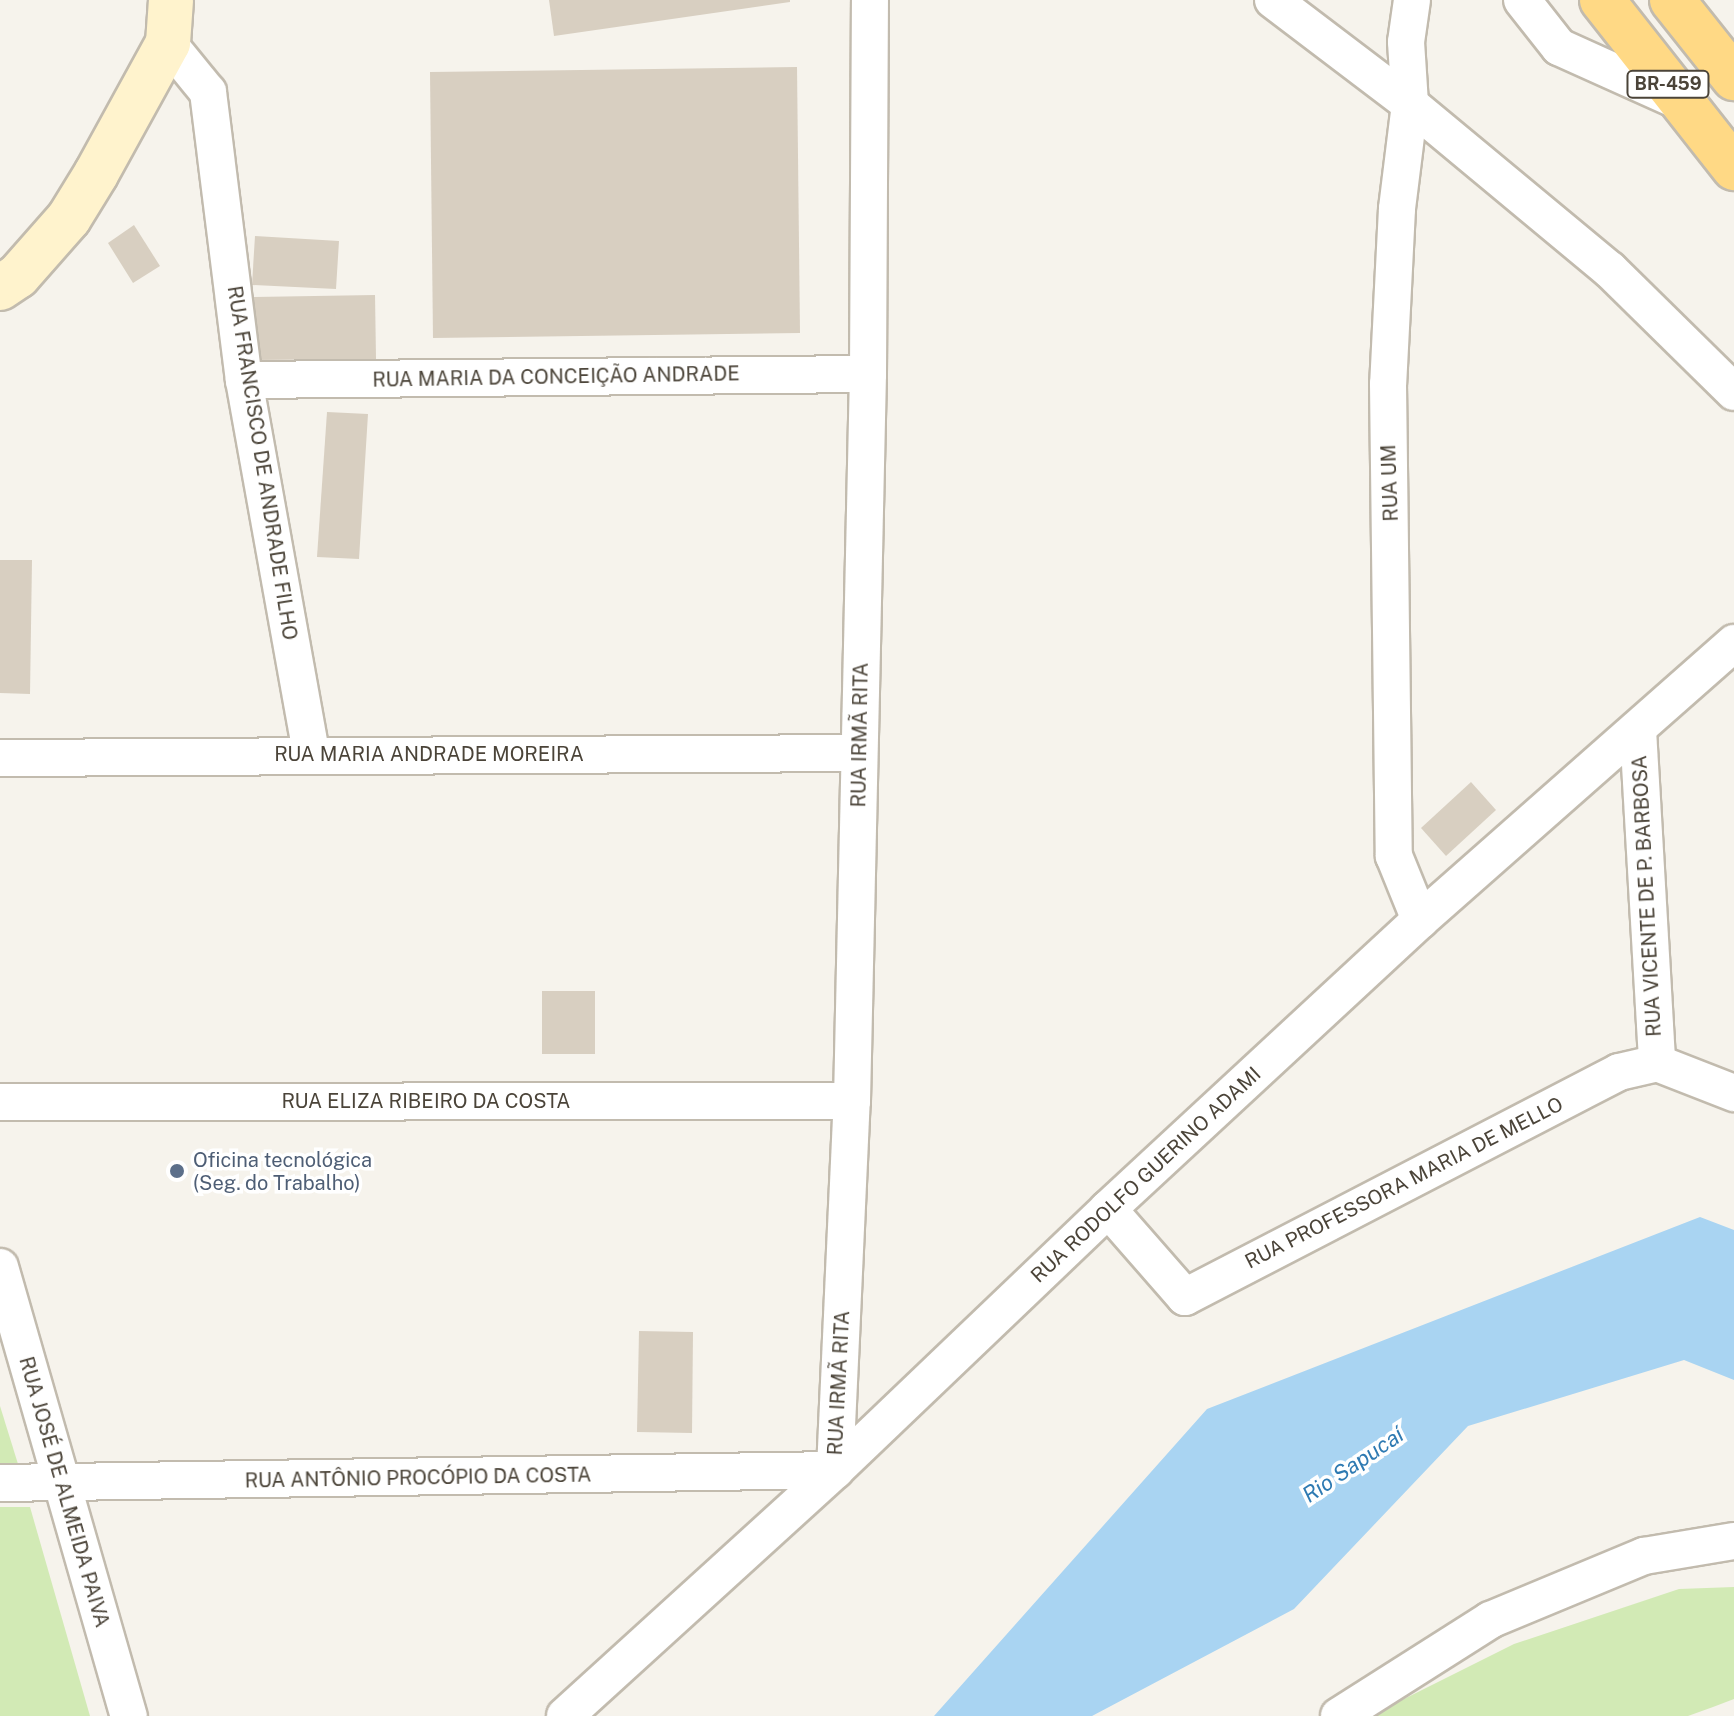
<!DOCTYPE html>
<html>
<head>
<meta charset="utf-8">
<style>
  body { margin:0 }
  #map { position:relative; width:1734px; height:1716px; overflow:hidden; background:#f6f3ec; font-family:"Public Sans",sans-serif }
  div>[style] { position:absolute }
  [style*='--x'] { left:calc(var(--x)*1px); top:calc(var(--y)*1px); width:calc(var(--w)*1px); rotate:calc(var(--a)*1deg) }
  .green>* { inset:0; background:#d2eab5 }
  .water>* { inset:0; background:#a9d4f2 }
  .building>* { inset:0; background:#d8cfc1 }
  .roads { filter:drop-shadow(2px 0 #c2bbae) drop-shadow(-2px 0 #c2bbae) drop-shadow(0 2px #c2bbae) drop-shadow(0 -2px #c2bbae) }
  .minor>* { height:36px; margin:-18px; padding:0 18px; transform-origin:18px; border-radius:18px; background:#fff }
  .secondary>* { height:44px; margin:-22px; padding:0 22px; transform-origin:22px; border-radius:22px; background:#fff3cd }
  .trunk>* { height:44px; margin:-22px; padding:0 22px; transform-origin:22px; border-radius:22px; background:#ffd985 }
  .dots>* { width:22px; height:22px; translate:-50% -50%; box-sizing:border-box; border:4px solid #fff; border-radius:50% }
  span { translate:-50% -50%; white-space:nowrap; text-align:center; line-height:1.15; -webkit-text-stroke:7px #fff; paint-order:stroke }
  .shield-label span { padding:2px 6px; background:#fff; border:2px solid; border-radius:6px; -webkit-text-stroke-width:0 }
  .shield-label { font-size:18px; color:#4b4439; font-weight:700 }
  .street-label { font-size:20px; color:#4b4439 }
  .service-label { font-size:20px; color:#4e5e75 }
  .left { translate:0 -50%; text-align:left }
  .water-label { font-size:22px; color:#2e7ab2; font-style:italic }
</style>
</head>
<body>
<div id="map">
  <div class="green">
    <i style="clip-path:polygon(0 1406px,18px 1464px,0 1464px)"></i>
    <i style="clip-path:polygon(0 1507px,30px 1507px,90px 1716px,0 1716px)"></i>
    <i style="clip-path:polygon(1734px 1587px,1734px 1699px,1713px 1707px,1688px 1716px,1370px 1716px,1514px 1644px,1679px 1589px)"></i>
  </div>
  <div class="water">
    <i style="clip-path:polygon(1700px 1217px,1734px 1230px,1734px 1380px,1684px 1360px,1468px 1426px,1294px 1609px,1092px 1716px,934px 1716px,1207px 1409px)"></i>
  </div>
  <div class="building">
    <i style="clip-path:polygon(549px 0,790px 0,790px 2px,554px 36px)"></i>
    <i style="clip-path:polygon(797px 67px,800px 333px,433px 338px,430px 72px)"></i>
    <i style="clip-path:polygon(134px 225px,160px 266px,133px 283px,108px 243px)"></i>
    <i style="clip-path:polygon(255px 236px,339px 241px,336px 289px,252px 285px)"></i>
    <i style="clip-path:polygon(375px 295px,376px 359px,254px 360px,253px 297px)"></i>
    <i style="clip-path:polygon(327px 412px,368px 414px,359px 559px,317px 557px)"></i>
    <i style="clip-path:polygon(0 560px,32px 560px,30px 694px,0 693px)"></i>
    <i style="clip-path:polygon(1471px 782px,1496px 810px,1446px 856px,1421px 828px)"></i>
    <i style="clip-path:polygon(542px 991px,595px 991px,595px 1054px,542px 1054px)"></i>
    <i style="clip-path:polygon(639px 1331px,693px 1332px,692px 1433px,637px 1432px)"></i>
  </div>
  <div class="roads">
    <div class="minor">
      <i style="--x:1273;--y:0;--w:172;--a:37.2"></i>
      <i style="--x:1410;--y:104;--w:260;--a:39.7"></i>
      <i style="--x:1610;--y:270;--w:174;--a:44.5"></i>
      <i style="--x:1412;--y:0;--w:42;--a:98.1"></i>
      <i style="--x:1406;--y:42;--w:62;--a:86.3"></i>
      <i style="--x:1410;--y:104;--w:106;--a:97.1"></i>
      <i style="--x:1397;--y:209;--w:175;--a:92.9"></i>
      <i style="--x:1388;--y:384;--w:472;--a:89.3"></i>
      <i style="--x:1394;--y:856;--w:69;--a:67.9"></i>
      <i style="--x:1522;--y:0;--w:60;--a:51.8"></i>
      <i style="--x:1559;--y:47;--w:136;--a:24.3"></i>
      <i style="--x:168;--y:43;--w:63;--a:50.8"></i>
      <i style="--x:208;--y:92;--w:290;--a:82.9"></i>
      <i style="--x:244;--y:380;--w:380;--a:79.8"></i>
      <i style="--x:244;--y:380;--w:624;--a:-0.55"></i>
      <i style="--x:1638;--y:730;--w:334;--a:86.7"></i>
      <i style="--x:0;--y:758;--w:859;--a:-0.33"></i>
      <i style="--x:0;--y:1102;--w:852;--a:-0.07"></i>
      <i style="--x:1108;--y:1209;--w:117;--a:48.8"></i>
      <i style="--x:1185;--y:1297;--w:489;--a:-27.4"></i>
      <i style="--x:1619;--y:1072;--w:39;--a:-13"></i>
      <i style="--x:1657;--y:1063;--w:83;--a:21.3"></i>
      <i style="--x:0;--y:1267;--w:467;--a:74"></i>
      <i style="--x:0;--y:1483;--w:835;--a:-0.89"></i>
      <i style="--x:835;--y:1470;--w:369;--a:-87.4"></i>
      <i style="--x:852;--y:1101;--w:727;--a:-88.74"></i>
      <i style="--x:868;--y:374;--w:374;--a:-89.7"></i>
      <i style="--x:565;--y:1716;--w:365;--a:-42.3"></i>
      <i style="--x:835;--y:1470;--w:378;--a:-43.7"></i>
      <i style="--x:1108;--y:1209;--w:425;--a:-42.8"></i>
      <i style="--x:1420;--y:920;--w:419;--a:-41.4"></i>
      <i style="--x:1339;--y:1716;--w:179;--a:-32.4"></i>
      <i style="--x:1490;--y:1620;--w:167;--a:-22.6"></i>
      <i style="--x:1644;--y:1556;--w:91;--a:-9.5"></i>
    </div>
    <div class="secondary">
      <i style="--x:0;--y:288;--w:22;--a:-34"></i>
      <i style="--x:18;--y:276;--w:77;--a:-48.7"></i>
      <i style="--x:69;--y:218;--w:52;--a:-58.5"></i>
      <i style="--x:96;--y:174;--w:149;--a:-61.2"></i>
      <i style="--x:168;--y:43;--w:43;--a:-86"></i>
    </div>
    <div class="trunk">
      <i style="--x:1602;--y:0;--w:214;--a:51.8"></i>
      <i style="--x:1672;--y:0;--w:100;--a:51.5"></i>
    </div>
  </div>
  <div class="dots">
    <i style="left:177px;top:1171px;background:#5c6f8a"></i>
  </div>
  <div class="shield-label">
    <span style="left:1668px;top:84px">BR-459</span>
  </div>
  <div class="street-label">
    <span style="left:556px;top:377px;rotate:-1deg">RUA MARIA DA CONCEIÇÃO ANDRADE</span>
    <span style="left:262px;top:463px;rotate:81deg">RUA FRANCISCO DE ANDRADE FILHO</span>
    <span style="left:1390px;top:483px;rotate:-92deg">RUA UM</span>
    <span style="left:860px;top:735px;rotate:-89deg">RUA IRMÃ RITA</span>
    <span style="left:429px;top:754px">RUA MARIA ANDRADE MOREIRA</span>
    <span style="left:1647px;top:896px;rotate:-93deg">RUA VICENTE DE P. BARBOSA</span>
    <span style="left:426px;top:1101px">RUA ELIZA RIBEIRO DA COSTA</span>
    <span style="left:1146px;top:1175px;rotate:-43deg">RUA RODOLFO GUERINO ADAMI</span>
    <span style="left:1404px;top:1183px;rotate:-27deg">RUA PROFESSORA MARIA DE MELLO</span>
    <span style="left:839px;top:1383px;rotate:-87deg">RUA IRMÃ RITA</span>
    <span style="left:418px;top:1478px;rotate:-1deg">RUA ANTÔNIO PROCÓPIO DA COSTA</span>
    <span style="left:64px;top:1492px;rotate:74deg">RUA JOSÉ DE ALMEIDA PAIVA</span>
  </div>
  <div class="service-label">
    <span class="left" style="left:193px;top:1172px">Oficina tecnológica<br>(Seg. do Trabalho)</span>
  </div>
  <div class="water-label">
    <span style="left:1353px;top:1465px;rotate:-34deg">Rio Sapucaí</span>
  </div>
</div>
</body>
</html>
